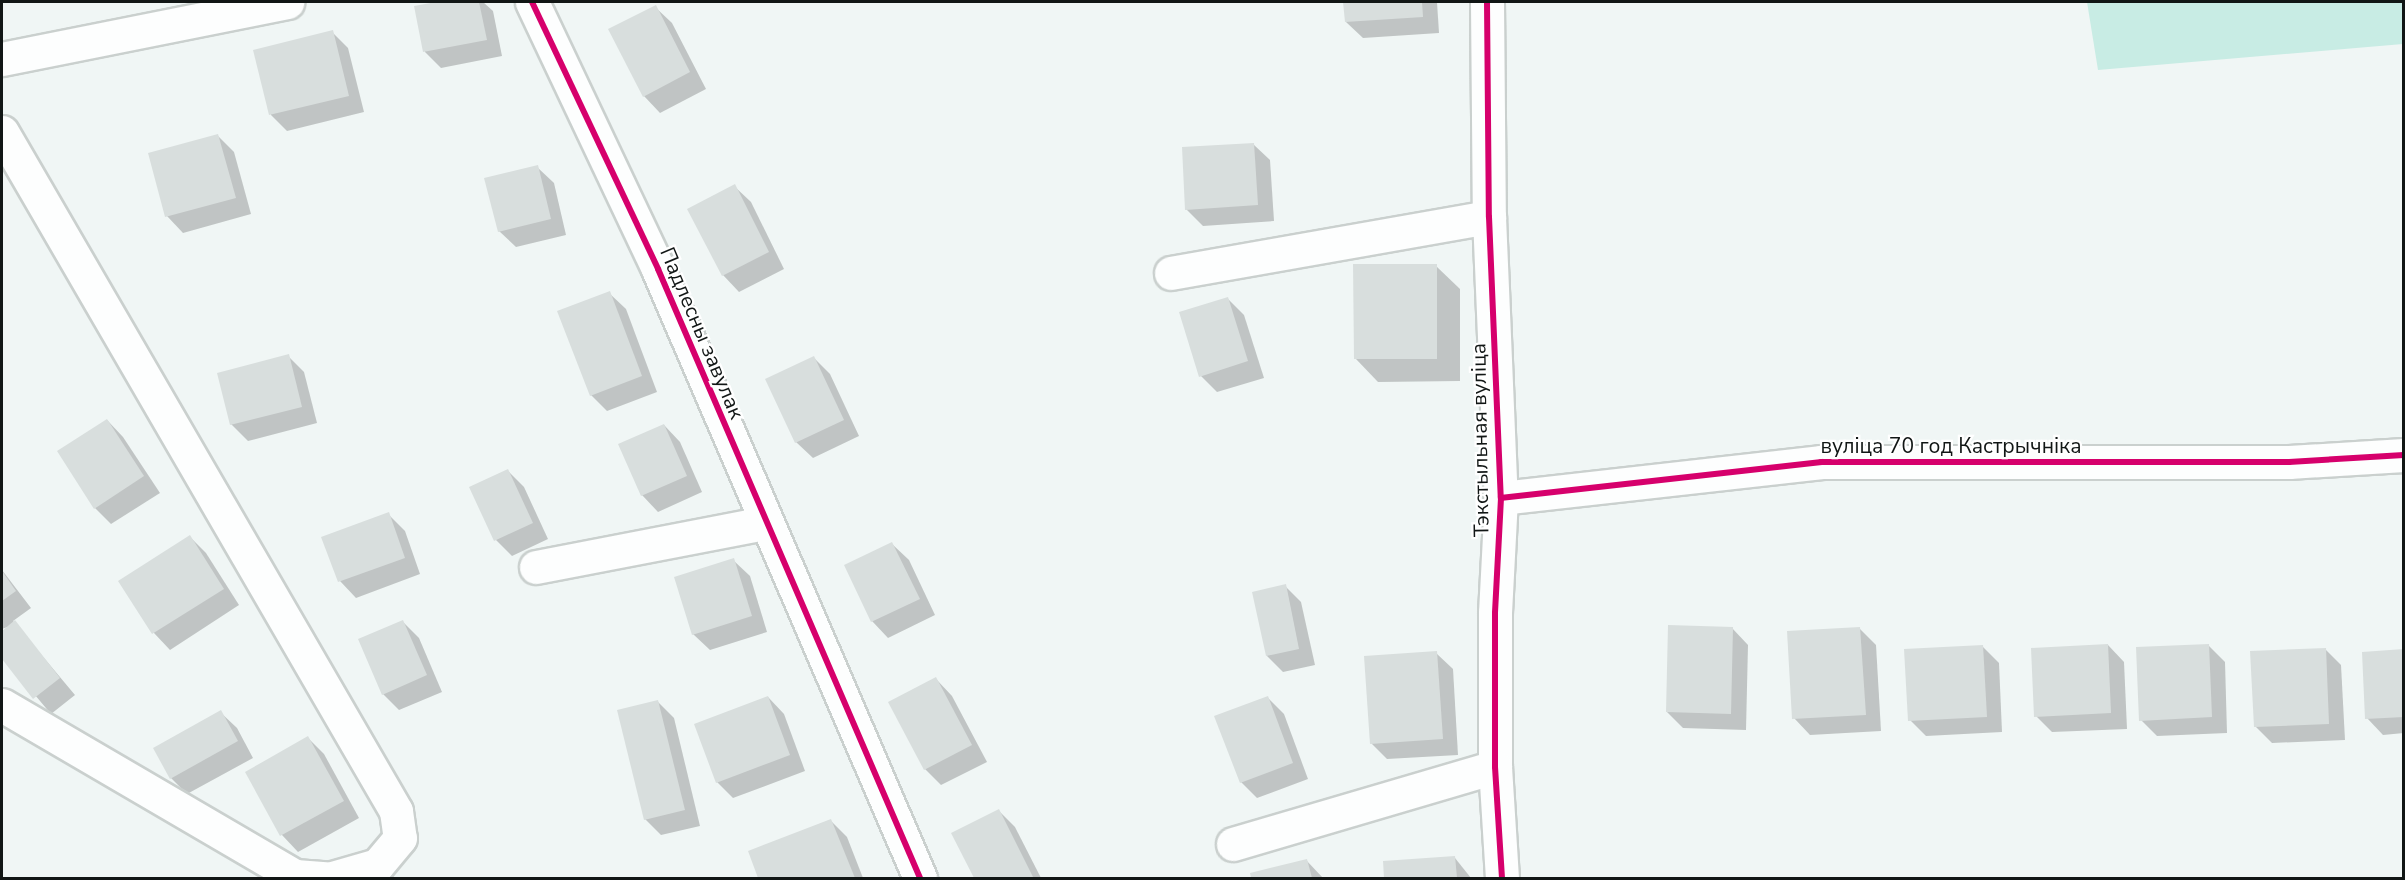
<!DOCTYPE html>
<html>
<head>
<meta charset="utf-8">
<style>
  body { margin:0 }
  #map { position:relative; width:2405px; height:880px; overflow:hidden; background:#f0f6f5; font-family:"Nunito Sans",sans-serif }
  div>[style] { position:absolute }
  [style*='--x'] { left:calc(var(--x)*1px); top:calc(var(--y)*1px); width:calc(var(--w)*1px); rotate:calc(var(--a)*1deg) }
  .green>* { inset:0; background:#c8ece4 }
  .shadow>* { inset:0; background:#0003 }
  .building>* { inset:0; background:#d8dedd }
  .roads { filter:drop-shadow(2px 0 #cad0ce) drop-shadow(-2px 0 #cad0ce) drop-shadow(0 2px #cad0ce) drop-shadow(0 -2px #cad0ce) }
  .minor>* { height:33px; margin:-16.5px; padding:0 16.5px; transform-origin:16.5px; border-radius:16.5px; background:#fdfefe }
  .cycleway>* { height:6px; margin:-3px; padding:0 3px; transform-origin:3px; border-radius:3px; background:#d6006c }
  span { translate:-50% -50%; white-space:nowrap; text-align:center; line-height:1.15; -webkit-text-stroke:4.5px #fff; paint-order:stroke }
  .street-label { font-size:21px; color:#111615 }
  .frame { position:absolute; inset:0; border:3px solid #111615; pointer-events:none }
</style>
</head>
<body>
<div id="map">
  <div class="green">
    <i style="clip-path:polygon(2087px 2px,2403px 2px,2403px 44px,2098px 70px)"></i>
  </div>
  <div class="shadow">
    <i style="clip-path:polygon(443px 2px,483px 2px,493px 11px,502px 56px,441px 68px,425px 52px,416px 7px)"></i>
    <i style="clip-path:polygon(1345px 2px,1437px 2px,1439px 33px,1363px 38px,1346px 22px)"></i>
    <i style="clip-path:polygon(655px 7px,672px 23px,706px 89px,660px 113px,644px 96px,610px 30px)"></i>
    <i style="clip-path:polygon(332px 32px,348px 48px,364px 112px,287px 131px,271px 115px,255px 51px)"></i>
    <i style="clip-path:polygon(217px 135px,234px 152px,251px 214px,183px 233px,167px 216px)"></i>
    <i style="clip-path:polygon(1253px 144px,1270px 160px,1274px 221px,1203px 226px,1186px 209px)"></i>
    <i style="clip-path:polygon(537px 167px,554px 183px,566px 235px,516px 247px,499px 231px)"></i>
    <i style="clip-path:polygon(734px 186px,751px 202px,784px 269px,739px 292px,723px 275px,689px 209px)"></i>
    <i style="clip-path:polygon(1436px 266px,1460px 289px,1460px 381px,1378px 382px,1355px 358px)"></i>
    <i style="clip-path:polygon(609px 293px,626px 309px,657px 392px,607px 411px,591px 395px)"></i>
    <i style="clip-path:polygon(1227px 298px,1244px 315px,1264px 378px,1217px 392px,1201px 376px)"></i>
    <i style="clip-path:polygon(288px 356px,304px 372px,317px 423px,248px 441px,231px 424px)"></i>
    <i style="clip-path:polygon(814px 358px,830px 374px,859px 436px,813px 458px,796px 442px)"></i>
    <i style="clip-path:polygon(107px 420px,123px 437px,160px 493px,111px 524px,95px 508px)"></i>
    <i style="clip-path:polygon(664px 425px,680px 442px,702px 492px,658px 512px,642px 495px)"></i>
    <i style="clip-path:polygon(508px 471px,524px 487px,548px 539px,512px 556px,496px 540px)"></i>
    <i style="clip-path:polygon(388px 514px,405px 531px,420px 574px,356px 598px,340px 581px,323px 538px)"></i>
    <i style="clip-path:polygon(190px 537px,206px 553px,239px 605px,170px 650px,154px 633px,120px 581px)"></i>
    <i style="clip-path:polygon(892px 544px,909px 560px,935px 615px,888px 638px,872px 621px)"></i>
    <i style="clip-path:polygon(733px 560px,750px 576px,767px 632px,710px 650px,693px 634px)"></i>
    <i style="clip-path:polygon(2px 570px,31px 608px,13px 621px,75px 695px,51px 714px,2px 656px,2px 633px,10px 626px,2px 629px)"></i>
    <i style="clip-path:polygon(1285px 586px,1301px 602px,1315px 665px,1283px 672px,1267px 656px)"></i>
    <i style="clip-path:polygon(403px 622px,419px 638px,442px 692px,399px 710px,383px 694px)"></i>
    <i style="clip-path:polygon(1732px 628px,1748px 645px,1746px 730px,1683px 728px,1667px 712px)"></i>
    <i style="clip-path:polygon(1859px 628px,1876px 645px,1881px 731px,1810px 735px,1794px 718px)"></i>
    <i style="clip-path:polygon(2108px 645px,2124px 662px,2127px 729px,2052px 732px,2036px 716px)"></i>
    <i style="clip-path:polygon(2208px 645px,2225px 662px,2227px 733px,2157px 736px,2141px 720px)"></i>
    <i style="clip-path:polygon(1982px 646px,1999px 663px,2002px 732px,1926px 736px,1910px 720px)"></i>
    <i style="clip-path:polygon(2325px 649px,2341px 665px,2345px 740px,2272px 743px,2255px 726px)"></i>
    <i style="clip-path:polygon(2404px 651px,2404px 733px,2383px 735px,2367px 718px)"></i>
    <i style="clip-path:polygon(1436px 653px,1453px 669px,1458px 755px,1387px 759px,1371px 743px)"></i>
    <i style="clip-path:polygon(936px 679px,952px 696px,987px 762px,941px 785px,925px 769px)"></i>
    <i style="clip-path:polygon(768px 697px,784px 714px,805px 771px,733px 798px,717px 782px)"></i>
    <i style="clip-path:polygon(1267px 697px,1284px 714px,1308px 779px,1257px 798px,1241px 782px)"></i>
    <i style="clip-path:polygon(658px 702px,674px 718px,700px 826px,661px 835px,645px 819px)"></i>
    <i style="clip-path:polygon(220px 712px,237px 728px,253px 758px,187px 794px,171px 778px)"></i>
    <i style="clip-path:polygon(308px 738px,324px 754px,359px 818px,298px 852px,282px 835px,247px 772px)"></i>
    <i style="clip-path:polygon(999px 811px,1015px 827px,1041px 878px,976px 878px,953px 834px)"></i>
    <i style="clip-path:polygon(830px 820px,847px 837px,863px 878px,760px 878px,750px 852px)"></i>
    <i style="clip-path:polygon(1455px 858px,1471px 878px,1385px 878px,1384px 863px)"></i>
    <i style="clip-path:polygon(1306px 860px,1323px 878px,1253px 878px,1252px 874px)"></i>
  </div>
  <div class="building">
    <i style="clip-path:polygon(436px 2px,479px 2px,487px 40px,423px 52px,414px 6px)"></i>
    <i style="clip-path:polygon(1343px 2px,1422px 2px,1423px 17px,1345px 22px)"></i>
    <i style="clip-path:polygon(656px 5px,690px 72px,643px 97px,608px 29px)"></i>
    <i style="clip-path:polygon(333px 30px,349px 96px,269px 115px,253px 50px)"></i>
    <i style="clip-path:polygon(218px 134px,236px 198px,165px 217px,148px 153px)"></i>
    <i style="clip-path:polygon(1254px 143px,1258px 205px,1185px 210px,1182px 147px)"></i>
    <i style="clip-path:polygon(538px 165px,551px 219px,498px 232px,484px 178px)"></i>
    <i style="clip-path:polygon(735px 184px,769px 252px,722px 276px,687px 209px)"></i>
    <i style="clip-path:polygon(1353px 264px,1437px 264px,1437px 359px,1354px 359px)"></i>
    <i style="clip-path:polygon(610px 291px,642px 376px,590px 396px,557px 311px)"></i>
    <i style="clip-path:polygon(1228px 297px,1248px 361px,1199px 377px,1179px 312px)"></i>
    <i style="clip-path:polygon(289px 354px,302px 407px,230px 425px,217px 373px)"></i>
    <i style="clip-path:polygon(814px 356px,844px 420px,795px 443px,765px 379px)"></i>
    <i style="clip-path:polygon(107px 419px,144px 476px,94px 509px,57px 451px)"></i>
    <i style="clip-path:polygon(664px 424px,687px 476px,641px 496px,618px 444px)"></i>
    <i style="clip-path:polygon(508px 469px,533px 523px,494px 541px,469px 487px)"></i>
    <i style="clip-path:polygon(389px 512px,405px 558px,338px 582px,321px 537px)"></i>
    <i style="clip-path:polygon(190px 535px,224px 589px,152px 634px,118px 581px)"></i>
    <i style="clip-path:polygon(892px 542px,920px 599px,871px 622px,844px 565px)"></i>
    <i style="clip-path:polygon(734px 558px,752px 616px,692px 635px,674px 577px)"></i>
    <i style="clip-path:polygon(2px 571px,16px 591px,2px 601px)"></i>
    <i style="clip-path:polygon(1286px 584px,1299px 649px,1266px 656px,1252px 592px)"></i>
    <i style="clip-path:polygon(15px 620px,60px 678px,33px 699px,2px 659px,2px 631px)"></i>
    <i style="clip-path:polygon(403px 620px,427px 675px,382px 695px,358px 639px)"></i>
    <i style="clip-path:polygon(1668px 625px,1733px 627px,1731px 714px,1666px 712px)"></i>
    <i style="clip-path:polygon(1860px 627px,1866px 715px,1792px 719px,1787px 631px)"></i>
    <i style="clip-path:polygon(2108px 644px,2111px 713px,2034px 717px,2031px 648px)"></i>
    <i style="clip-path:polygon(2209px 644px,2212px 717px,2139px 721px,2136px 647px)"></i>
    <i style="clip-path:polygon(1983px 645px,1987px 717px,1908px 721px,1904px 649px)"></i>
    <i style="clip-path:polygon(2326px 648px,2329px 724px,2254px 727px,2250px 651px)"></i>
    <i style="clip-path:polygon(2404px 649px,2404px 717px,2365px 719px,2362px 652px)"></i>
    <i style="clip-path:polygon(1437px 651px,1443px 739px,1370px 744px,1364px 656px)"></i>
    <i style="clip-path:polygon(936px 677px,972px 745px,924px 770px,888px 702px)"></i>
    <i style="clip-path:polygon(768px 696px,790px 755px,716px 783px,694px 724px)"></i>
    <i style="clip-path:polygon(1268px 696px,1293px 763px,1240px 783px,1214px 716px)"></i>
    <i style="clip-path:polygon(658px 700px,685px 810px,644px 820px,617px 710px)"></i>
    <i style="clip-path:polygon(221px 710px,238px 741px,170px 779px,153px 748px)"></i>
    <i style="clip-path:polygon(308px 736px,344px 801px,280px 836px,245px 772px)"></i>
    <i style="clip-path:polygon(999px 809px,1033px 877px,1030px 878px,974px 878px,951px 833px)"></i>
    <i style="clip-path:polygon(831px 819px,855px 878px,758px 878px,748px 851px)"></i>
    <i style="clip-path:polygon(1455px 856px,1457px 878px,1384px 878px,1383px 861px)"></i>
    <i style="clip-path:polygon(1307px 859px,1312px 878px,1251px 878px,1250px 873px)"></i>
  </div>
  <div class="roads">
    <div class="minor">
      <i style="--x:532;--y:2;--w:295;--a:64.7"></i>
      <i style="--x:658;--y:269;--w:663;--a:66.72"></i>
      <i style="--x:1487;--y:2;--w:215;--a:89.5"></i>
      <i style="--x:1489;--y:217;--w:281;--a:87.6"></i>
      <i style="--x:1501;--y:498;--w:115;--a:93"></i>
      <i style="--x:1495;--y:613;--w:154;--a:90"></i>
      <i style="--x:1495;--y:767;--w:111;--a:86.4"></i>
      <i style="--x:2;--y:59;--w:291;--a:-11.3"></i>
      <i style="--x:2;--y:132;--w:785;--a:59.87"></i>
      <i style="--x:396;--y:811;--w:27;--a:82"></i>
      <i style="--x:400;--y:838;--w:35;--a:130"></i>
      <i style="--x:377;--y:865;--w:47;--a:163.9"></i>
      <i style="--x:1171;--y:273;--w:323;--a:-10"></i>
      <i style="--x:1501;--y:498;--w:322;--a:-6.4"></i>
      <i style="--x:1821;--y:462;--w:468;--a:0"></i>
      <i style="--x:2289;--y:462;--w:115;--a:-3.5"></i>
      <i style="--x:536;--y:567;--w:232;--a:-10.9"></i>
      <i style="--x:2;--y:705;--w:339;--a:30.3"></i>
      <i style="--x:295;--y:876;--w:30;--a:4"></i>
      <i style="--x:1233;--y:844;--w:273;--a:-16.4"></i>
    </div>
  </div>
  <div class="cycleway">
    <i style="--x:532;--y:2;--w:295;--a:64.7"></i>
    <i style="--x:658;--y:269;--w:663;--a:66.72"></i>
    <i style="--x:1487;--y:2;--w:215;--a:89.5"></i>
    <i style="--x:1489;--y:217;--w:281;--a:87.6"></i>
    <i style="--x:1501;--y:498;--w:115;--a:93"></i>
    <i style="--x:1495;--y:613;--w:154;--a:90"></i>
    <i style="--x:1495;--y:767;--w:111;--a:86.4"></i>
    <i style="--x:1501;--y:498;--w:322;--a:-6.4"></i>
    <i style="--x:1821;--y:462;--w:468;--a:0"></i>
    <i style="--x:2289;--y:462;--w:115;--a:-3.5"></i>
  </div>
  <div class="street-label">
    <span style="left:702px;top:333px;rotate:67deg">Падлесны завулак</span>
    <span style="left:1480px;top:440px;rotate:-91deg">Тэкстыльная вуліца</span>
    <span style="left:1951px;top:446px">вуліца 70 год Кастрычніка</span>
  </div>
  <div class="frame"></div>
</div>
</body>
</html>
